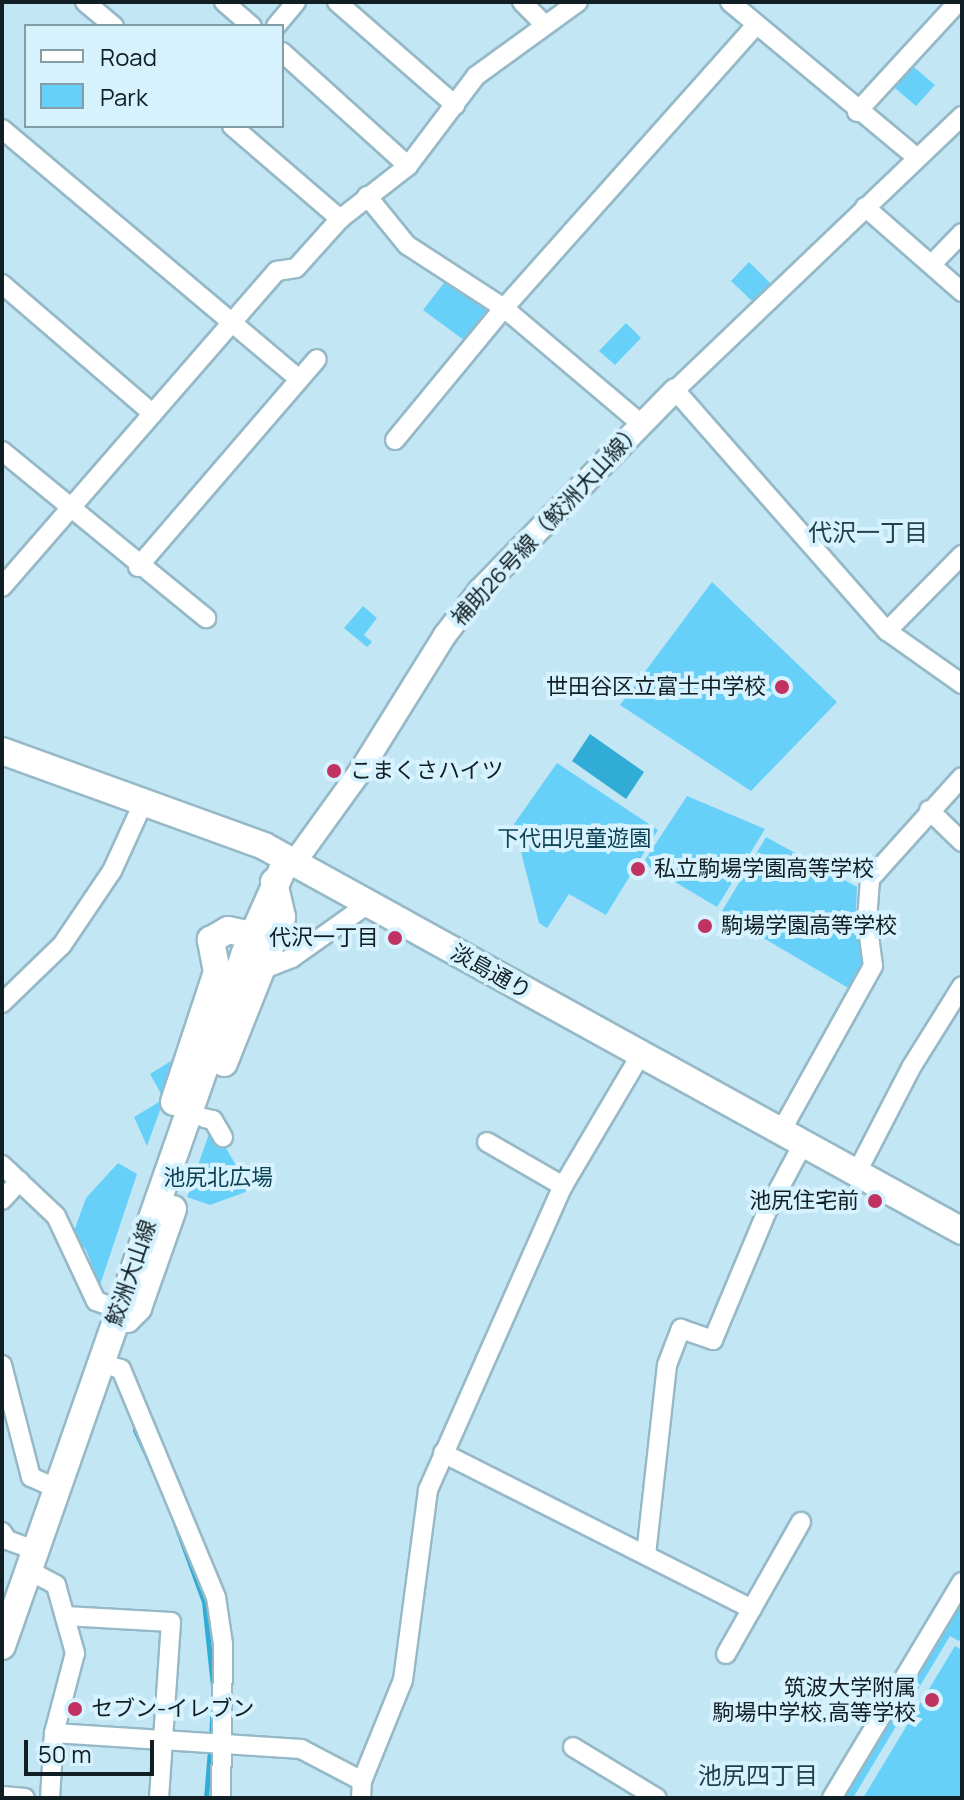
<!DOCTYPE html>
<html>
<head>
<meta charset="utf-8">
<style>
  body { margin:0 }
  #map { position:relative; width:964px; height:1800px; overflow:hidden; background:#c3e6f5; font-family:Manrope,"Noto Sans JP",sans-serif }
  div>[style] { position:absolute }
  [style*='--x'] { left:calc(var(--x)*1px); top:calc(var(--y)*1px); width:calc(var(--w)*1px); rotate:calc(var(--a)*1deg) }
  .green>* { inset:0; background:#66d0f8 }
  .water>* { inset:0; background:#30acd6 }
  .stream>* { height:5px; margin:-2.5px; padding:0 2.5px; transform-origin:2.5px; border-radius:2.5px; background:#30acd6 }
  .roads { filter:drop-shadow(2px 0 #96b9c7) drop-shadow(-2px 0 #96b9c7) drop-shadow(0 2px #96b9c7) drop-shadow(0 -2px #96b9c7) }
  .minor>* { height:18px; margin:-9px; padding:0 9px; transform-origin:9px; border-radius:9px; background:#fff }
  .tertiary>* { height:22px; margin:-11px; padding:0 11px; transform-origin:11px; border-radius:11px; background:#fff }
  .secondary>* { height:26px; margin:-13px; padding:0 13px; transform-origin:13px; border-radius:13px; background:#fff }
  .dots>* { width:22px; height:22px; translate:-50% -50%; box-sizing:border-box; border:4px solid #d6f2fe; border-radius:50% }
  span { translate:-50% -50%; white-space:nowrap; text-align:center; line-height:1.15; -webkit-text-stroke:8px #d6f2fe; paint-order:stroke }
  .street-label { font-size:22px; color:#111e23 }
  .poi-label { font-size:22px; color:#111e23 }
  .right { translate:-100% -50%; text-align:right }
  .left { translate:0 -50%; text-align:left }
  .park-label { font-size:22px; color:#0d4153 }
  .neighbourhood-label { font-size:24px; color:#22414e }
  .frame { position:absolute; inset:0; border:4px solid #111e23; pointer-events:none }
  .legend { position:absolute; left:24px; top:24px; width:260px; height:104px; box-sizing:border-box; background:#d6f2fe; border:2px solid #879da6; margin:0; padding:10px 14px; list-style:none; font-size:24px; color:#111e23 }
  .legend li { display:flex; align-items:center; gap:16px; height:40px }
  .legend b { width:40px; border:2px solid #879da6 }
  .scale { position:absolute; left:24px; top:1740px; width:130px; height:36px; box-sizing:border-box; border:4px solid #111e23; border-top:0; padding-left:10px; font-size:24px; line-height:28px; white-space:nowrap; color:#111e23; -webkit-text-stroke:6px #d6f2fe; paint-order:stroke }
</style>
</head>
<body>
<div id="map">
  <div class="green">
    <i style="clip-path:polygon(908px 62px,935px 85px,916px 106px,889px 83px)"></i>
    <i style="clip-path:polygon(749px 262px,773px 286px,755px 304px,731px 281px)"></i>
    <i style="clip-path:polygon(447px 279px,494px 310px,468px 343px,423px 310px)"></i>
    <i style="clip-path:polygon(626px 323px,641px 338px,615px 365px,599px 351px)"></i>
    <i style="clip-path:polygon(712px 582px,837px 702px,751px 791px,620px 705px)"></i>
    <i style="clip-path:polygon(363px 606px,377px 618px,364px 635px,372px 642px,367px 647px,344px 628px)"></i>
    <i style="clip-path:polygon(557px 763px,658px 830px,606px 915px,569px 894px,547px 928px,539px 923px,514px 824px)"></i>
    <i style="clip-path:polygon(687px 796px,765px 829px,717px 907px,643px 863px)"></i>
    <i style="clip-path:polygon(766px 837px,857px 887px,855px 929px,866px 962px,850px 989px,721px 913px)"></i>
    <i style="clip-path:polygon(176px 1058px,178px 1061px,147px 1146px,134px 1117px,164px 1099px,150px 1074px)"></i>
    <i style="clip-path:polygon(212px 1125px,251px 1190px,210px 1205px,187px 1197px)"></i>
    <i style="clip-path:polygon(118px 1163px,137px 1174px,100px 1285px,86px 1250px,73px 1234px,86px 1198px)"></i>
    <i style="clip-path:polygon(962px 1602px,962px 1636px,959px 1641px,950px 1636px,853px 1798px,843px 1798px)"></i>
    <i style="clip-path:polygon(955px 1646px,962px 1650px,962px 1798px,863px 1798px)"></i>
  </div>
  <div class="water">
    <i style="clip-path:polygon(590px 734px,644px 772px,626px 799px,572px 761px)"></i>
  </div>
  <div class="stream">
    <i style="--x:135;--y:1430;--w:67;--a:65.3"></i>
    <i style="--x:175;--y:1523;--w:84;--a:69.8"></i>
    <i style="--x:204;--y:1602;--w:94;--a:83.9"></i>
    <i style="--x:211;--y:1739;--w:34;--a:-87"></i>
    <i style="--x:206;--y:1798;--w:49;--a:-85.3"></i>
  </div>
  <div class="roads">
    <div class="minor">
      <i style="--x:85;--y:2;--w:38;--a:40"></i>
      <i style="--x:224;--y:2;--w:37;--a:41"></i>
      <i style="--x:337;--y:2;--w:157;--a:41.1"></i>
      <i style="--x:522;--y:2;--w:31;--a:45"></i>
      <i style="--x:730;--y:2;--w:244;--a:39.8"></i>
      <i style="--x:276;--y:26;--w:31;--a:-50"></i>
      <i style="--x:282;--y:52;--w:170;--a:42.1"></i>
      <i style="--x:857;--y:112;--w:149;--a:-47.4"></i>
      <i style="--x:962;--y:116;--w:397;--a:136.3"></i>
      <i style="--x:675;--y:390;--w:321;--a:48.7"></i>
      <i style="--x:887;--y:631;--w:92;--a:35.2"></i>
      <i style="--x:232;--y:126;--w:143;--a:40.7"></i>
      <i style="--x:2;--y:129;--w:388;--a:40.1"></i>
      <i style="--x:367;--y:196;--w:63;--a:50.8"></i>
      <i style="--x:407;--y:245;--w:116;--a:33"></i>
      <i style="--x:504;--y:308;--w:178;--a:40.2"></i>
      <i style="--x:865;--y:207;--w:129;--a:41.2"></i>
      <i style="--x:932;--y:264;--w:43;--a:-45.9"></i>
      <i style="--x:2;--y:284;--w:199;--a:40.7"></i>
      <i style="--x:395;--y:440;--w:171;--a:-50.5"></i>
      <i style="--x:504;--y:308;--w:379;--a:-48.3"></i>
      <i style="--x:2;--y:451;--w:264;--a:39.3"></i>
      <i style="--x:138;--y:567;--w:274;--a:-49.3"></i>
      <i style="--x:2;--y:587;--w:419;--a:-49"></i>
      <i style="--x:277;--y:271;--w:19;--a:-9"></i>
      <i style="--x:296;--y:268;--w:66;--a:-48.1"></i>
      <i style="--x:340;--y:219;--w:86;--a:-37.9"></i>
      <i style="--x:408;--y:166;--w:113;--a:-52.9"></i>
      <i style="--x:476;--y:76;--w:126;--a:-36"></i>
      <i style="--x:887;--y:631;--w:107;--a:-45.4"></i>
      <i style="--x:929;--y:810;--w:46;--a:44.1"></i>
      <i style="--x:261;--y:970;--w:33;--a:-21"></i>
      <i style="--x:292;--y:958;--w:93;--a:-35.4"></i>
      <i style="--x:2;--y:1003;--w:83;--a:-44"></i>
      <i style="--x:62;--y:945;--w:89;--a:-56"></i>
      <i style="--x:112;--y:871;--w:77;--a:-65.4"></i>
      <i style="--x:204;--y:1118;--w:9;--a:13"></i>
      <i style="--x:213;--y:1120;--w:20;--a:60"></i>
      <i style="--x:780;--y:1133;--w:191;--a:-60.9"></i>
      <i style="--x:873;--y:966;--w:45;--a:-97.6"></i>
      <i style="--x:867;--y:921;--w:42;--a:-85.9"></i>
      <i style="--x:870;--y:879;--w:137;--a:-48"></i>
      <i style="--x:487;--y:1142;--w:88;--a:30.1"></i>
      <i style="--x:2;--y:1165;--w:74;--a:43.4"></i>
      <i style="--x:56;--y:1216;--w:94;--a:64.8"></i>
      <i style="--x:96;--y:1301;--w:23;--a:20"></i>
      <i style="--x:856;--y:1174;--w:122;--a:-62.6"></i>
      <i style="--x:912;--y:1066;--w:94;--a:-58"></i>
      <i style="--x:2;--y:1200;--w:26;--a:-47"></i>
      <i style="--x:100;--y:1363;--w:22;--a:16"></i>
      <i style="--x:121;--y:1369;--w:247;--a:67.4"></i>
      <i style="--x:216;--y:1597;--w:48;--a:81.5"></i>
      <i style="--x:223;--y:1644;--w:154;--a:90.7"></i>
      <i style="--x:2;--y:1365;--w:116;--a:75.5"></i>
      <i style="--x:31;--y:1477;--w:27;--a:24"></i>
      <i style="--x:443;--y:1453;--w:346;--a:26.8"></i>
      <i style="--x:2;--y:1532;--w:9;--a:58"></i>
      <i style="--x:7;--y:1540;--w:30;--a:20"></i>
      <i style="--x:646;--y:1555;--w:191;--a:-83.7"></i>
      <i style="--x:667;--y:1365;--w:39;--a:-69"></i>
      <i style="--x:681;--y:1329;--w:34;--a:19"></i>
      <i style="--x:713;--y:1340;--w:138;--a:-67.3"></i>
      <i style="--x:766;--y:1213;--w:76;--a:-61.8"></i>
      <i style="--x:28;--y:1570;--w:32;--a:28"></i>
      <i style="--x:56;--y:1585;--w:71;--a:74.4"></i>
      <i style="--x:75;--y:1653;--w:83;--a:104.7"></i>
      <i style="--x:54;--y:1733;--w:65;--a:93.5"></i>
      <i style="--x:65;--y:1616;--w:106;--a:3.2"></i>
      <i style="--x:171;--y:1622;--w:176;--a:93.9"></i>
      <i style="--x:726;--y:1654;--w:152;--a:-60.4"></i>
      <i style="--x:54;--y:1733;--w:248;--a:3.7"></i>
      <i style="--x:301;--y:1749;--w:69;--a:27.7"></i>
      <i style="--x:573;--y:1747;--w:98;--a:31.3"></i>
      <i style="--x:2;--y:1796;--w:23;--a:5"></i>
      <i style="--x:361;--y:1798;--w:17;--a:-87"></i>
      <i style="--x:362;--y:1781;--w:109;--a:-67.9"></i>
      <i style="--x:403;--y:1680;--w:192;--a:-82.5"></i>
      <i style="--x:428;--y:1490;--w:333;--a:-66.1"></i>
      <i style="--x:563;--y:1186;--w:151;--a:-59.4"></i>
      <i style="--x:832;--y:1798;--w:252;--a:-59"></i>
    </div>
    <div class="tertiary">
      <i style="--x:294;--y:863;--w:115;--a:-54.2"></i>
      <i style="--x:361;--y:770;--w:159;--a:-58.1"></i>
      <i style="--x:445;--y:635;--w:57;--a:-52.1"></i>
      <i style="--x:480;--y:590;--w:279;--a:-45.7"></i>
    </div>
    <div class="secondary">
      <i style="--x:2;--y:751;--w:279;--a:19.9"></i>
      <i style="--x:264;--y:846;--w:797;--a:28.88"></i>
      <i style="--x:224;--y:1063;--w:157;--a:-68.3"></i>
      <i style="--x:282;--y:917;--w:36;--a:-103"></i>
      <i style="--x:174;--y:1102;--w:137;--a:-71.7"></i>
      <i style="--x:217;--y:972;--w:33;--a:-101"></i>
      <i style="--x:211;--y:940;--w:20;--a:-30"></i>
      <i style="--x:228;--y:930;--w:25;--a:12"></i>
      <i style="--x:115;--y:1319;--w:12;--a:0"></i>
      <i style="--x:127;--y:1319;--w:16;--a:-45"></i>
      <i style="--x:138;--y:1308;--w:105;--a:-70.5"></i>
      <i style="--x:2;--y:1646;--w:734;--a:-70.68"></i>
      <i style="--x:245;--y:953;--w:103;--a:-65.9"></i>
    </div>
  </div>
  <div class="dots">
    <i style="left:782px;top:687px;background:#c03261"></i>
    <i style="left:334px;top:771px;background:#c03261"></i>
    <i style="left:638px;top:869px;background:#c03261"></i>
    <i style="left:705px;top:926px;background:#c03261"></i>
    <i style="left:395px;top:938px;background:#c03261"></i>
    <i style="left:875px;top:1201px;background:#c03261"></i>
    <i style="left:932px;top:1700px;background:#c03261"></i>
    <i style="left:75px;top:1709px;background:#c03261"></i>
  </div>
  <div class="street-label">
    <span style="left:547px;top:524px;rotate:-47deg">補助26号線（鮫洲大山線）</span>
    <span style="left:491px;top:972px;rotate:29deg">淡島通り</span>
    <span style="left:131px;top:1273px;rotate:-71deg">鮫洲大山線</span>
  </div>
  <div class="poi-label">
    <span class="right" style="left:766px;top:687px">世田谷区立富士中学校</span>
    <span class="left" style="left:350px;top:771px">こまくさハイツ</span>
    <span class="left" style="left:654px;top:869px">私立駒場学園高等学校</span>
    <span class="left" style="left:721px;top:926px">駒場学園高等学校</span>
    <span class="right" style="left:379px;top:938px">代沢一丁目</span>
    <span class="right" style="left:859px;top:1201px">池尻住宅前</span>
    <span class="right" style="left:916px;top:1700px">筑波大学附属<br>駒場中学校,高等学校</span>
    <span class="left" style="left:91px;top:1709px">セブン-イレブン</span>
  </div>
  <div class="park-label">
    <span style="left:574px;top:839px">下代田児童遊園</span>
    <span style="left:218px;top:1178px">池尻北広場</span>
  </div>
  <div class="neighbourhood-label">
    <span style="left:868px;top:532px">代沢一丁目</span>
    <span style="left:758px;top:1775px">池尻四丁目</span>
  </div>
  <div class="frame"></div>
  <ul class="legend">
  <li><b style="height:10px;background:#fff"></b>Road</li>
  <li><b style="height:22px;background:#66d0f8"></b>Park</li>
  </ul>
  <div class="scale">50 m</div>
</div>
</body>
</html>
